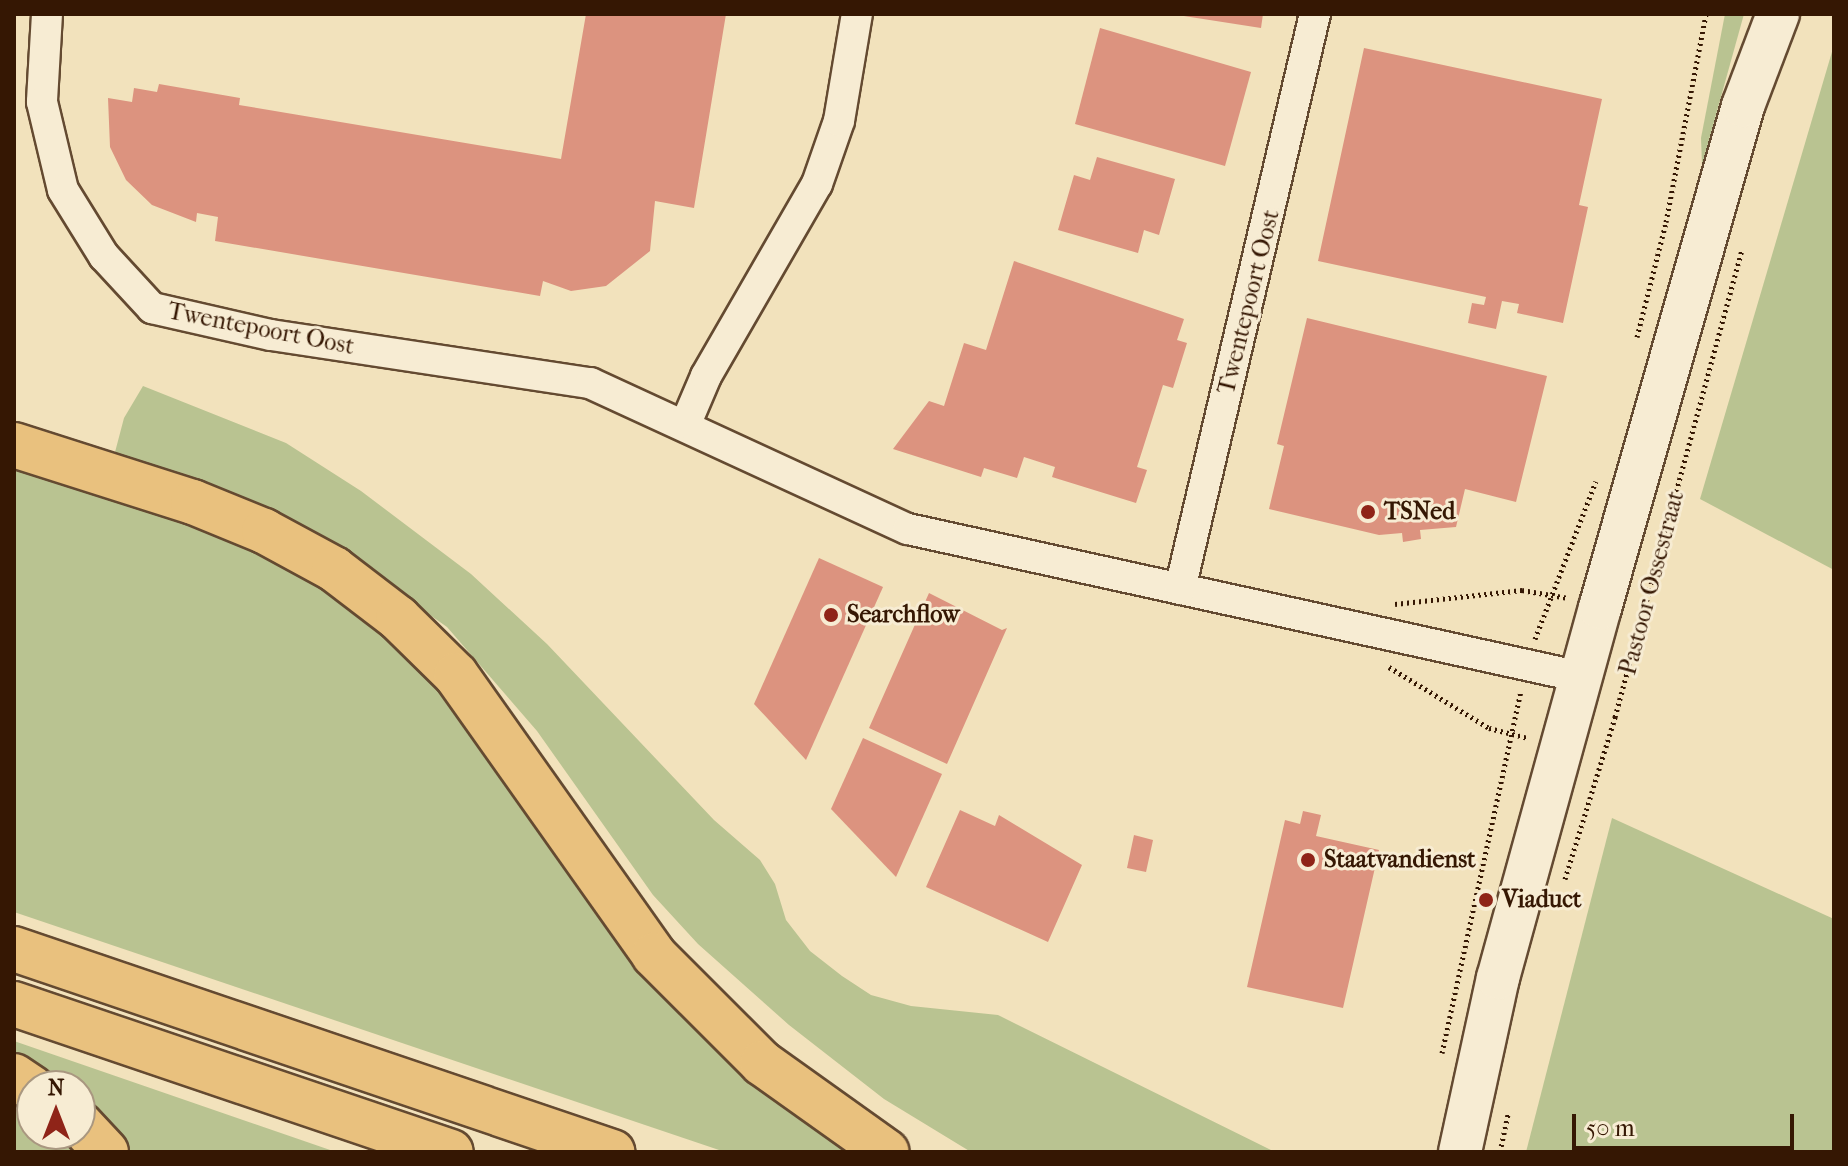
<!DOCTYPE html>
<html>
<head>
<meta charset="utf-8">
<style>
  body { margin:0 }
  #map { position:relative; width:1848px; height:1166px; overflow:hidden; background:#f2e2bc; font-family:"IM FELL French Canon",serif }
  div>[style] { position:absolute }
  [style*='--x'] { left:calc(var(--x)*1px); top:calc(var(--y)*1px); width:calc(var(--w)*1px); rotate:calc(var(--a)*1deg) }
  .green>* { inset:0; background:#b9c391 }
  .building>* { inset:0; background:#dc937f }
  .path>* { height:5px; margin-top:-2.5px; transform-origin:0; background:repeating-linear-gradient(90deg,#351703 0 2px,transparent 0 6px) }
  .roads { filter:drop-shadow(2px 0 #644a31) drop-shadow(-2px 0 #644a31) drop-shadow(0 2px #644a31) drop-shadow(0 -2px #644a31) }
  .minor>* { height:30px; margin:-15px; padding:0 15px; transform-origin:15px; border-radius:15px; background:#f7ecd3 }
  .secondary>* { height:42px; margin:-21px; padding:0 21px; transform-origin:21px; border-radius:21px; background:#f7ecd3 }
  .motorway>* { height:44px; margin:-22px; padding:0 22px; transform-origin:22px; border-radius:22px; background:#e9c17e }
  .dots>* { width:22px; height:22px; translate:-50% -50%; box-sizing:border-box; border:4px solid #f7ecd3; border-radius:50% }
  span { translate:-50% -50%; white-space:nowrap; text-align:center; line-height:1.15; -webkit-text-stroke:6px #f7ecd3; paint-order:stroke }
  .street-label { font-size:24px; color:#351703 }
  .poi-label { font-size:24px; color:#351703; font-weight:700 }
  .left { translate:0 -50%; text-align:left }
  .frame { position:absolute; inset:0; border:16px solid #351703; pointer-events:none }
  .north { position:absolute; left:16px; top:1070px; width:80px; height:80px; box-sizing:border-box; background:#f7ecd3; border:2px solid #a99780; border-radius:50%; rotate:0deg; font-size:22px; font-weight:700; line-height:32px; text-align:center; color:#351703 }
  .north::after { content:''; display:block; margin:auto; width:28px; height:36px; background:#8f2418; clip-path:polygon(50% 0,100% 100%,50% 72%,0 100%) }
  .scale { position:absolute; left:1572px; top:1114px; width:222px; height:36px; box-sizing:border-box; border:4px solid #351703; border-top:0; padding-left:10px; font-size:24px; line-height:28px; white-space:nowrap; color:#351703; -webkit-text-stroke:6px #f7ecd3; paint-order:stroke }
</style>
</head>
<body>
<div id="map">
  <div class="green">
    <i style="clip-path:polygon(1725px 14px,1744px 14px,1702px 165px,1701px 138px)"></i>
    <i style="clip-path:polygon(1834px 45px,1834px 570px,1700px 499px)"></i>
    <i style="clip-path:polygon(143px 386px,286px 443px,361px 491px,471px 574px,547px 644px,714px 820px,760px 860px,775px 884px,786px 920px,810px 951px,842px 976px,871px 995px,911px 1006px,998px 1015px,1275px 1152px,971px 1152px,884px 1099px,789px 1025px,698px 944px,653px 895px,537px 731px,447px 627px,342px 553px,114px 456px,124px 418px)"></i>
    <i style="clip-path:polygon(14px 463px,250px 545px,323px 586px,376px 625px,440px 684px,856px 1152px,725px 1152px,14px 912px)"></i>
    <i style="clip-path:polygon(1612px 818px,1834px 919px,1834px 1152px,1526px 1152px)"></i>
    <i style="clip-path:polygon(14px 1041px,336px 1152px,122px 1152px,80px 1109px,80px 1086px,50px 1086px,14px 1062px)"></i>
    <i style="clip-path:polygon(14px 1102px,32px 1113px,32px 1134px,58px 1134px,76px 1152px,14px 1152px)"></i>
  </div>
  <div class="building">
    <i style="clip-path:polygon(586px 14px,726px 14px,694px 208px,655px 201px,650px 251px,606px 286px,571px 291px,543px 281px,540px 296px,215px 241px,218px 217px,197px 213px,196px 222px,152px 205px,126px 180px,110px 147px,108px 98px,132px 102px,134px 88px,157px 92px,159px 84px,240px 98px,239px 105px,561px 159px)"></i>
    <i style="clip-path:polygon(1171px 14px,1263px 14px,1261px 28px)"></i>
    <i style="clip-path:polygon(1100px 28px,1251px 72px,1225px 166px,1075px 124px)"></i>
    <i style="clip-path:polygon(1364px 48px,1602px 99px,1579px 205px,1588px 207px,1563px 323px,1517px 313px,1519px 304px,1502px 301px,1496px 329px,1468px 323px,1472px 303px,1484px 305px,1486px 297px,1318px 261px)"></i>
    <i style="clip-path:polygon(1097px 157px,1175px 179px,1159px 235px,1144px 230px,1138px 253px,1058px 230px,1074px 175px,1090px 180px)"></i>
    <i style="clip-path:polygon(1014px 261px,1184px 319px,1177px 340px,1187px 343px,1173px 388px,1163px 385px,1158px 401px,1137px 467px,1147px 470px,1136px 503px,1052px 477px,1055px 467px,1024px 457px,1017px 478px,984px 468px,981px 477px,893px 449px,929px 401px,944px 406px,964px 343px,986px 350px)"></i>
    <i style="clip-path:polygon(1307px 318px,1547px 376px,1516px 502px,1465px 489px,1456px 527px,1420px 530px,1421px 539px,1403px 542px,1402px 533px,1379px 535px,1269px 509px,1284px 446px,1277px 444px)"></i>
    <i style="clip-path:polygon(819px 558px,883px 587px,806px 760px,754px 704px)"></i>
    <i style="clip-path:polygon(929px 593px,1002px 630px,1007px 628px,947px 764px,869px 728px)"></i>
    <i style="clip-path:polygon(863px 738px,942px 774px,896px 877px,831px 809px)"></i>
    <i style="clip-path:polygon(960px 810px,995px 826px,999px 815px,1082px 865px,1048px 942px,926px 887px)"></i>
    <i style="clip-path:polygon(1303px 811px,1321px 815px,1316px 836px,1379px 850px,1343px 1008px,1247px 987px,1285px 820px,1300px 824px)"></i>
    <i style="clip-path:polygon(1134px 835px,1153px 840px,1146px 872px,1127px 868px)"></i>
  </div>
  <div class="path">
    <i style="--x:1637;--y:337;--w:119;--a:-75.8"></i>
    <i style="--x:1666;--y:222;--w:212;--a:-79.1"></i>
    <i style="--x:1395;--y:604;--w:128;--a:-6.3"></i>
    <i style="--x:1522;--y:590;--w:47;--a:9.9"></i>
    <i style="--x:1535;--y:639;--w:169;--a:-68.9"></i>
    <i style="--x:1389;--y:667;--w:117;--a:31.4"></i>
    <i style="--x:1489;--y:728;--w:40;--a:14.4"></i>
    <i style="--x:1565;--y:879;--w:170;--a:-72.8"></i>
    <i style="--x:1615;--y:717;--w:485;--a:-74.8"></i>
    <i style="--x:1442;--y:1053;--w:371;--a:-77.7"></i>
    <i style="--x:1500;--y:1152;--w:39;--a:-78"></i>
  </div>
  <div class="roads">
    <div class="minor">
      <i style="--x:47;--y:14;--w:88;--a:93.3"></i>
      <i style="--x:42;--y:102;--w:90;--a:76.6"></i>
      <i style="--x:63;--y:190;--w:78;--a:58.2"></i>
      <i style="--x:104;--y:256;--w:71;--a:47.3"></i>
      <i style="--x:152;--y:308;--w:122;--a:12.8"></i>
      <i style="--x:271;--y:335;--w:323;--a:8.6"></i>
      <i style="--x:590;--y:383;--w:350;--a:24.7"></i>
      <i style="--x:908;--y:529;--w:689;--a:12.4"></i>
      <i style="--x:686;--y:423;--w:51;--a:-66.9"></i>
      <i style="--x:706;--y:376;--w:222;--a:-60"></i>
      <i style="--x:817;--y:184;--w:67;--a:-70.8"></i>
      <i style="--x:839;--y:121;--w:109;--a:-80.5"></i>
      <i style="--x:1180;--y:589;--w:591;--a:-76.79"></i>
    </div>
    <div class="secondary">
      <i style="--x:1460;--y:1152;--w:178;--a:-77.7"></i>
      <i style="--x:1498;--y:978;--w:384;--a:-74.6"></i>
      <i style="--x:1600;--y:608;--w:522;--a:-74.1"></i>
      <i style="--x:1743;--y:106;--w:98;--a:-69.2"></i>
    </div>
    <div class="motorway">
      <i style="--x:14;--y:445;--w:188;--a:17.7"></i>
      <i style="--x:193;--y:502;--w:77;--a:22.2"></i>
      <i style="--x:264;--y:531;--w:80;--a:28.5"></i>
      <i style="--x:334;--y:569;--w:81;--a:37.4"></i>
      <i style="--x:398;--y:618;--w:81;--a:44.5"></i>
      <i style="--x:456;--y:675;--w:343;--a:54.7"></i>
      <i style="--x:654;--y:955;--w:153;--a:45"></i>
      <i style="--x:762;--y:1063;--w:153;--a:35.5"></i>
      <i style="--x:14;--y:949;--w:632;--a:18.75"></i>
      <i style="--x:14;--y:1004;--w:461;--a:18.7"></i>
      <i style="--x:14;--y:1076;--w:22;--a:34"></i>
      <i style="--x:80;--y:1124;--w:38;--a:47"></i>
    </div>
  </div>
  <div class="dots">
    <i style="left:1368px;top:512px;background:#8f2418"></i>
    <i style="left:831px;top:615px;background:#8f2418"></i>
    <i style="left:1308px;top:860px;background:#8f2418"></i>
    <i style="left:1486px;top:900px;background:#8f2418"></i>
  </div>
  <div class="street-label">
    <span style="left:1249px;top:302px;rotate:-76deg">Twentepoort Oost</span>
    <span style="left:261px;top:329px;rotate:11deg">Twentepoort Oost</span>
    <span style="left:1652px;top:583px;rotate:-75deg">Pastoor Ossestraat</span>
  </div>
  <div class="poi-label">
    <span class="left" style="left:1384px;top:512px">TSNed</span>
    <span class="left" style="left:847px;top:615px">Searchflow</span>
    <span class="left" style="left:1324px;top:860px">Staatvandienst</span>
    <span class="left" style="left:1502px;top:900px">Viaduct</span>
  </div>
  <div class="frame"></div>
  <div class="north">N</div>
  <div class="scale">50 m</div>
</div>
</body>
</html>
